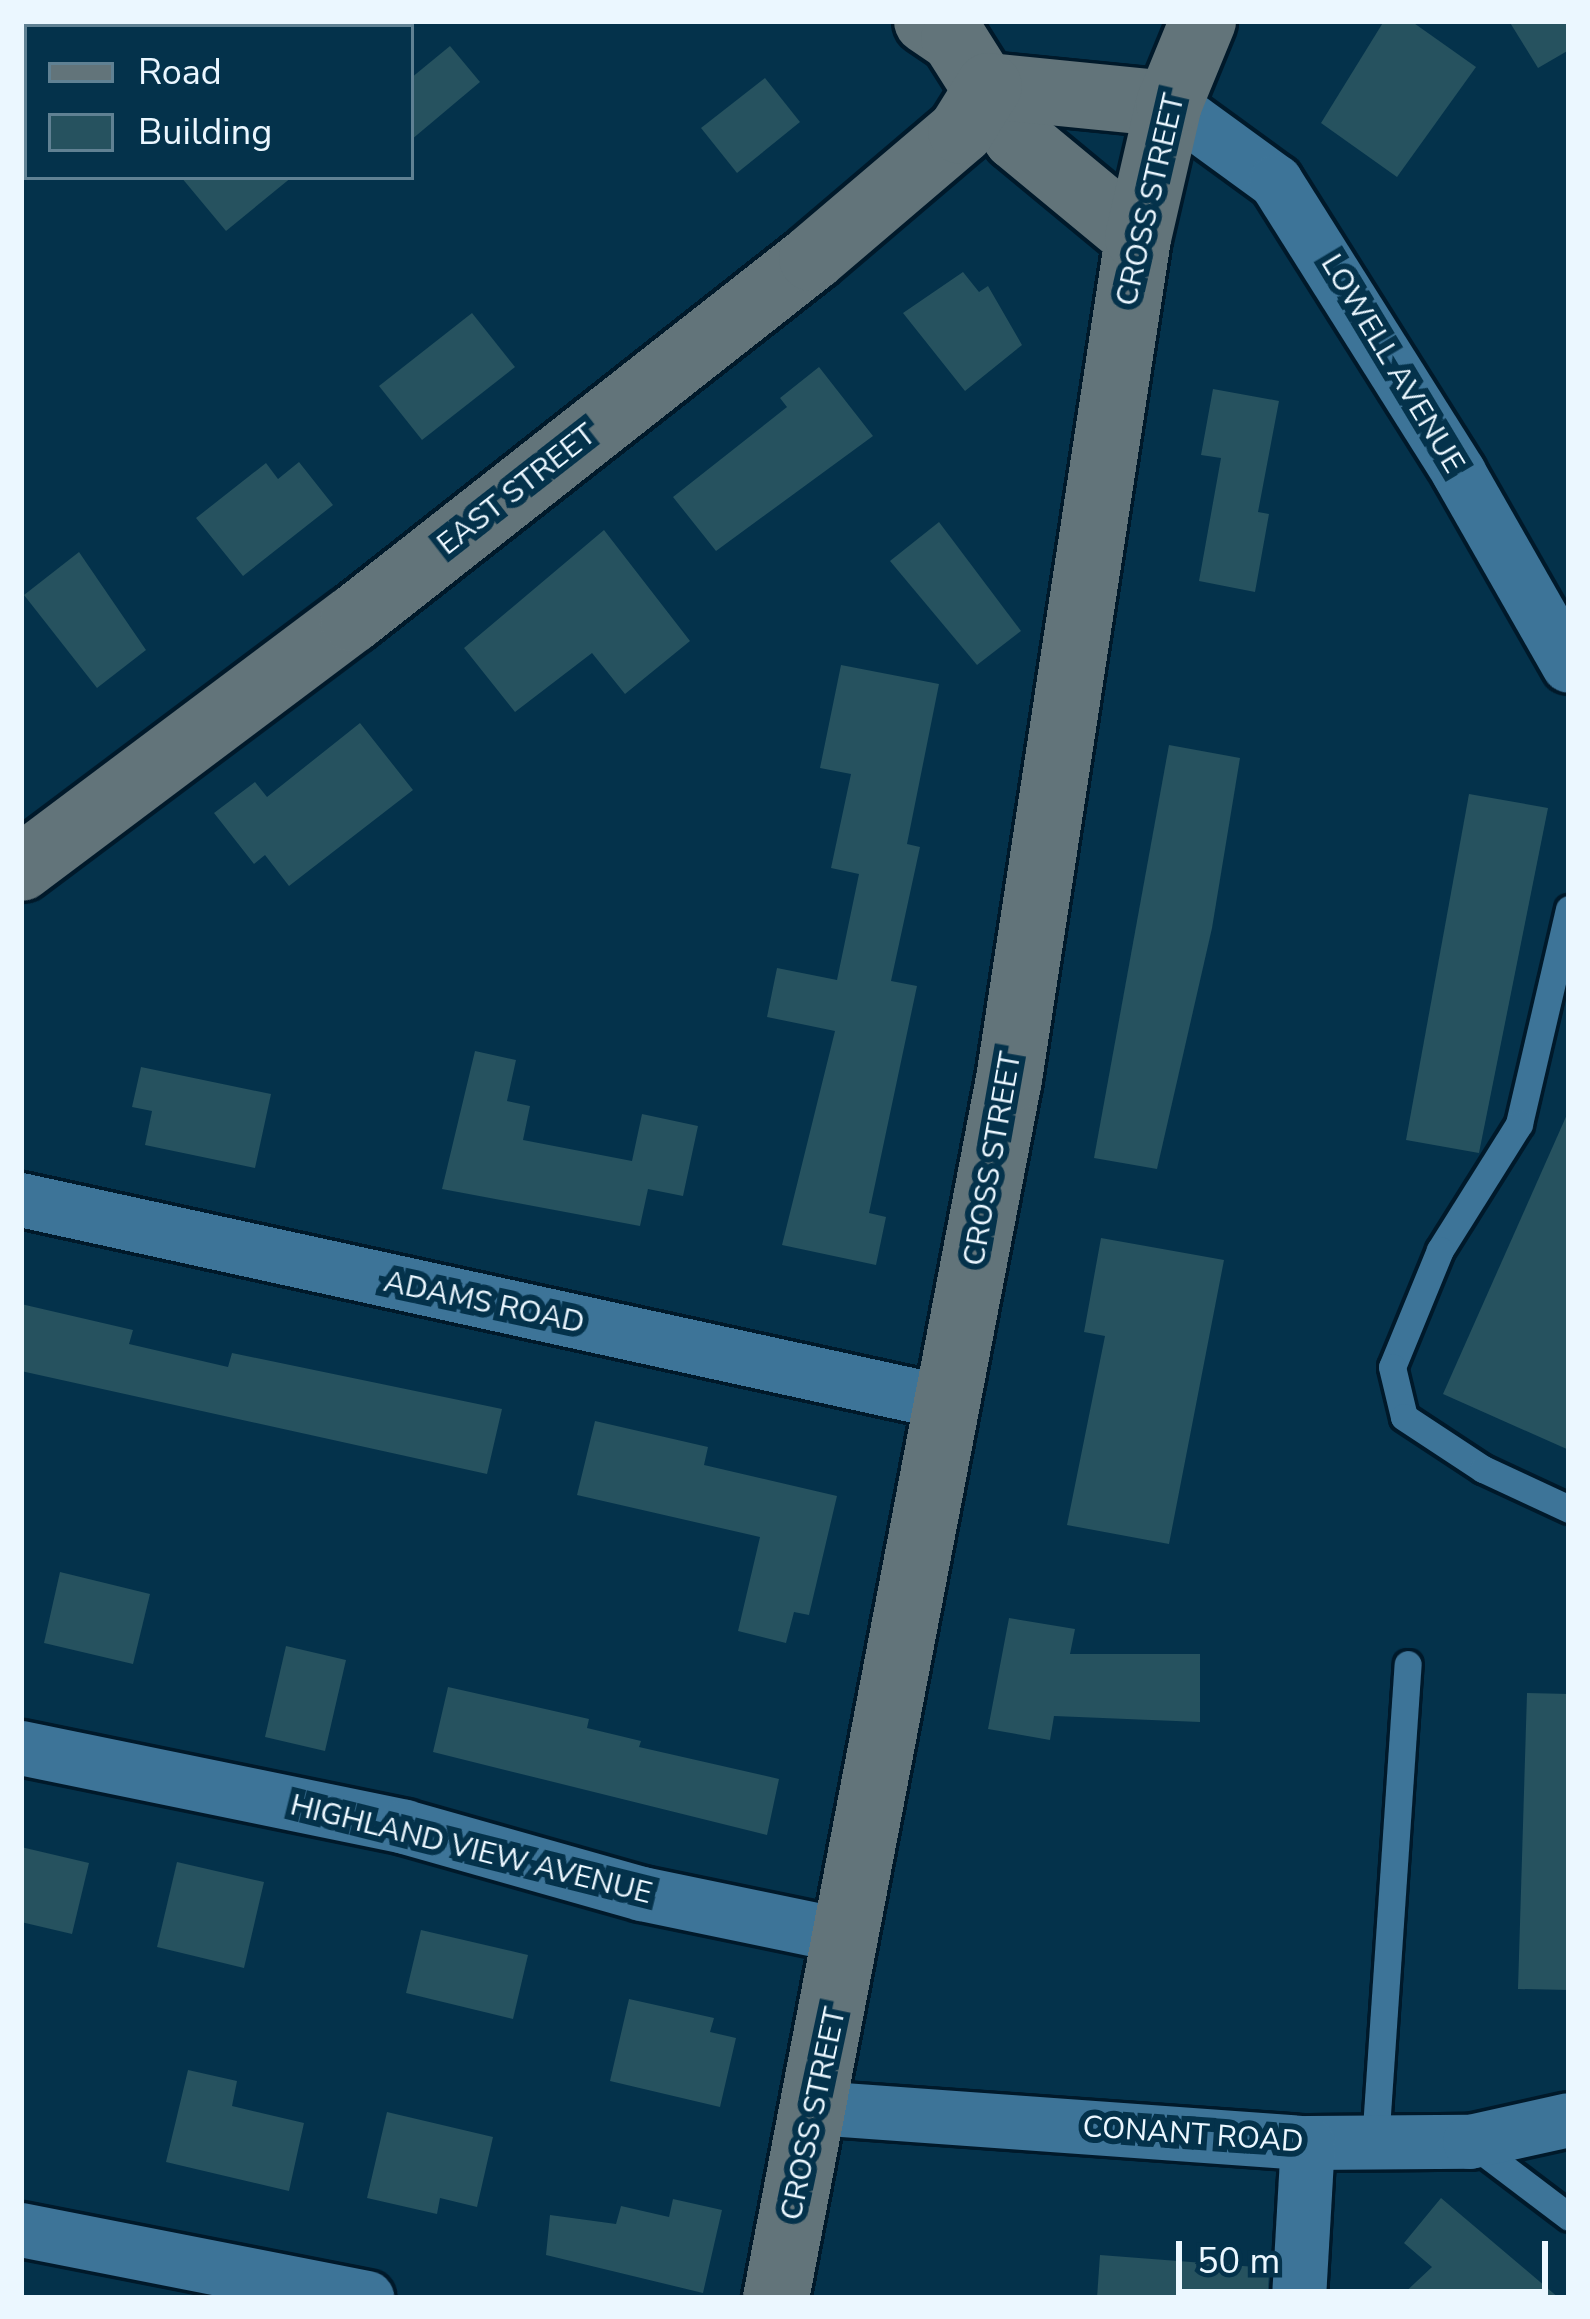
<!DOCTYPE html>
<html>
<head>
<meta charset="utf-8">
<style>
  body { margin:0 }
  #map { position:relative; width:1590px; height:2319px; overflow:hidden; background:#04324b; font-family:"Nunito Sans",sans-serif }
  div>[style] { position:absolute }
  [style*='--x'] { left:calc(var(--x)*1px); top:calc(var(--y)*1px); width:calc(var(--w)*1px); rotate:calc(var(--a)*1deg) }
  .building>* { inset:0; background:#26525f }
  .roads { filter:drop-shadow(3px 0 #00192a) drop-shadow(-3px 0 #00192a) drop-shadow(0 3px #00192a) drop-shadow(0 -3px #00192a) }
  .lane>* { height:27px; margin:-13.5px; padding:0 13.5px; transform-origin:13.5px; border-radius:13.5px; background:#3d7498 }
  .street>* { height:54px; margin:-27px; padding:0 27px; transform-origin:27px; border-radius:27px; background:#3d7498 }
  .secondary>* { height:66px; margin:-33px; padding:0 33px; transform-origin:33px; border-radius:33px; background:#62747a }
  span { translate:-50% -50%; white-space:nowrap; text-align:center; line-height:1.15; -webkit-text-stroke:12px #04324b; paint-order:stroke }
  .street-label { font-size:30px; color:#ebf7ff }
  .frame { position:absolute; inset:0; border:24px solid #ebf7ff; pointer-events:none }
  .legend { position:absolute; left:24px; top:24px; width:390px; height:156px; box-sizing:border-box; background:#04324b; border:3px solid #608193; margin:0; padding:15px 21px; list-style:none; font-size:36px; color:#ebf7ff }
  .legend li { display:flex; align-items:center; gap:24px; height:60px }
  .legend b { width:60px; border:3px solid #608193 }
  .scale { position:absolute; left:1176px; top:2241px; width:372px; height:54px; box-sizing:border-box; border:6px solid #ebf7ff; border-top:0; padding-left:15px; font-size:36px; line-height:42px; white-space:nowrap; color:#ebf7ff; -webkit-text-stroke:9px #04324b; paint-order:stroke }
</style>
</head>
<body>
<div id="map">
  <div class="building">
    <i style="clip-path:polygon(1384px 21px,1411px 21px,1476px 67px,1397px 177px,1321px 123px)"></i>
    <i style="clip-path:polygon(1509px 21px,1569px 21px,1569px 50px,1538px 68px)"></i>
    <i style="clip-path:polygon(450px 46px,480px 82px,411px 140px,411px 78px)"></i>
    <i style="clip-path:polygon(765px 78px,800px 122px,737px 173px,701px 128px)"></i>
    <i style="clip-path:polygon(181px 177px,292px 177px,226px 231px)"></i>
    <i style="clip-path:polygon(963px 272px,979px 292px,988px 286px,1022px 345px,965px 391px,903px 313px)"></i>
    <i style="clip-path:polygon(472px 313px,515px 367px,422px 440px,379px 386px)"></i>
    <i style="clip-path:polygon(819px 367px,873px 436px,716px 551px,673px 497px,787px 407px,780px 398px)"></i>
    <i style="clip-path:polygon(1213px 389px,1279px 401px,1258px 512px,1269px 514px,1255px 592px,1199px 581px,1221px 458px,1201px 455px)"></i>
    <i style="clip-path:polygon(299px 462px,333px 505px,243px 576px,196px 518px,266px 463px,278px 479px)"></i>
    <i style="clip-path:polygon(939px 522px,1021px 631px,977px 665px,890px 561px)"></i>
    <i style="clip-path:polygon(604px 530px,690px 641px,625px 694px,592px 653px,515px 712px,464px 648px)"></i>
    <i style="clip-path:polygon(79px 552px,146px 650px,97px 688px,24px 595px)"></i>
    <i style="clip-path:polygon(841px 665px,939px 684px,907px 844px,920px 847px,891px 981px,917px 986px,869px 1213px,886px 1217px,876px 1265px,782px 1245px,835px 1031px,767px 1017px,777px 968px,837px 980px,859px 874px,831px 868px,851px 774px,820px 768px)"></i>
    <i style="clip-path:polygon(360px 723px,413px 790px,289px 886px,265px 855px,254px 864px,214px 813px,255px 782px,267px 797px)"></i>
    <i style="clip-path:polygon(1169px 745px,1240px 758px,1212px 928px,1157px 1169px,1094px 1158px)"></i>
    <i style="clip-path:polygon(1469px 794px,1548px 808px,1479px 1153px,1406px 1140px)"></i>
    <i style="clip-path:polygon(475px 1051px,516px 1060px,507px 1101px,530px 1106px,523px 1140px,632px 1161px,642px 1114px,698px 1126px,683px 1196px,648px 1189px,640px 1226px,442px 1189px)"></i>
    <i style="clip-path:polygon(141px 1067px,271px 1094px,255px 1168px,145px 1145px,152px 1111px,132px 1107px)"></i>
    <i style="clip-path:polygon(1569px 1110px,1569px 1450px,1443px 1394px)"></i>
    <i style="clip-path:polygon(1101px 1238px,1224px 1260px,1169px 1544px,1067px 1525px,1105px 1336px,1084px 1332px)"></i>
    <i style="clip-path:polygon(21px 1304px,133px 1330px,129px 1344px,228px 1367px,232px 1353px,502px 1409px,487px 1474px,21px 1371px)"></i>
    <i style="clip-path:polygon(595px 1421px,708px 1447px,704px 1465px,837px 1496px,809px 1615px,794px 1612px,786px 1643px,738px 1631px,760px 1537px,577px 1495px)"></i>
    <i style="clip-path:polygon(60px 1572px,150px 1594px,133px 1664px,44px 1643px)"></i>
    <i style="clip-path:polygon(1009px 1618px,1075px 1629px,1070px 1654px,1200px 1654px,1200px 1722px,1054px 1716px,1050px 1740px,988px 1729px)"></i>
    <i style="clip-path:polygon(286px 1646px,346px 1660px,325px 1751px,265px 1737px)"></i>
    <i style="clip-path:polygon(448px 1687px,589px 1719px,587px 1728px,641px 1741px,639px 1747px,779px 1779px,767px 1835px,433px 1752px)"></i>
    <i style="clip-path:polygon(1527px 1693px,1569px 1694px,1569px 1990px,1518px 1989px)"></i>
    <i style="clip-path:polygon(21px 1847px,89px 1863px,72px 1934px,21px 1922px)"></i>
    <i style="clip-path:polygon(177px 1862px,264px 1882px,244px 1968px,157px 1947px)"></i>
    <i style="clip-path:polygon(421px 1930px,528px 1955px,513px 2019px,406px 1993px)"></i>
    <i style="clip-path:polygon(629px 1999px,714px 2018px,710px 2032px,736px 2038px,720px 2107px,610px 2081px)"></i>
    <i style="clip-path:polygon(188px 2070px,237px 2081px,232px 2106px,304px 2123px,289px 2191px,166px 2162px)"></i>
    <i style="clip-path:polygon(387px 2112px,493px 2137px,477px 2207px,440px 2198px,437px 2214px,367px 2198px)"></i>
    <i style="clip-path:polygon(1441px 2198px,1559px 2298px,1399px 2298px,1432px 2267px,1404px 2243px)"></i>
    <i style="clip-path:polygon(673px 2199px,722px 2210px,703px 2293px,546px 2255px,550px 2215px,616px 2224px,621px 2206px,669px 2217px)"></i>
    <i style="clip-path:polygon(1100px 2255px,1269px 2268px,1268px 2298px,1097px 2298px)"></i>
  </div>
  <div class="roads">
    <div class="lane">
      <i style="--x:1569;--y:909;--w:221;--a:103.1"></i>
      <i style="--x:1519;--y:1124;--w:149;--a:122.1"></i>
      <i style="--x:1440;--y:1250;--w:126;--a:112.3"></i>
      <i style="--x:1392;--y:1367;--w:51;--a:76.5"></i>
      <i style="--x:1404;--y:1417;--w:95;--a:33.4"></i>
      <i style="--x:1483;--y:1469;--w:95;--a:24.9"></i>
      <i style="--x:1470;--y:2142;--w:124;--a:37.1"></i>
      <i style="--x:1375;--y:2143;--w:480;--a:-86.1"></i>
    </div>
    <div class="street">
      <i style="--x:171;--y:27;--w:13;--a:-27"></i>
      <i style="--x:1169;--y:104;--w:132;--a:36.1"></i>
      <i style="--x:1276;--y:182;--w:344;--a:57.8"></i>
      <i style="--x:1459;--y:473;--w:222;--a:60.3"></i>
      <i style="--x:21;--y:1200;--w:948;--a:12.36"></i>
      <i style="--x:21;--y:1748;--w:392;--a:11.6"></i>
      <i style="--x:405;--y:1827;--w:246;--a:15.8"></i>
      <i style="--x:642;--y:1894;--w:212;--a:11.7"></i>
      <i style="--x:815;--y:2108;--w:494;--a:4.1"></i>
      <i style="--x:1308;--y:2143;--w:162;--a:-0.4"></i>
      <i style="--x:1470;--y:2142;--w:101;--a:-12.5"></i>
      <i style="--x:21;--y:2230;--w:353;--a:11.1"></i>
      <i style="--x:1299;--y:2298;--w:155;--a:-86.7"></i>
    </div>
    <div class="secondary">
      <i style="--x:927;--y:21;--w:32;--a:34"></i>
      <i style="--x:954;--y:39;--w:116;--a:57.7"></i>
      <i style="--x:1016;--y:137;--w:158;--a:39.6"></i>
      <i style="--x:989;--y:86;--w:181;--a:5.7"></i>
      <i style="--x:21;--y:868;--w:415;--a:-36.9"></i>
      <i style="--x:353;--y:619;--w:584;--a:-38.18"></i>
      <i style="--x:812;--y:258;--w:196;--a:-40.4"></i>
      <i style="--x:961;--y:131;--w:53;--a:-58.1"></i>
      <i style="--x:776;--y:2298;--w:1241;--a:-79.18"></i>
      <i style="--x:1009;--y:1079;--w:851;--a:-81.28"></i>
      <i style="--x:1138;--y:238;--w:138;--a:-77"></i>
      <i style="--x:1169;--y:104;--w:90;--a:-67.7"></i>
    </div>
  </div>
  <div class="street-label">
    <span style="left:1151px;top:200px;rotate:-77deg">CROSS STREET</span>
    <span style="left:1392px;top:364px;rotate:59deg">LOWELL AVENUE</span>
    <span style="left:517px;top:490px;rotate:-38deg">EAST STREET</span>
    <span style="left:993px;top:1159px;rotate:-80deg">CROSS STREET</span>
    <span style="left:484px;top:1303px;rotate:12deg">ADAMS ROAD</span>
    <span style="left:471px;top:1850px;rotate:14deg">HIGHLAND VIEW AVENUE</span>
    <span style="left:814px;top:2114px;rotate:-78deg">CROSS STREET</span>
    <span style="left:1193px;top:2135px;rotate:4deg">CONANT ROAD</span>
  </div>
  <div class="frame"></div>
  <ul class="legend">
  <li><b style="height:15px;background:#62747a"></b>Road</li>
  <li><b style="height:33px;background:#26525f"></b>Building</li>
  </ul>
  <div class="scale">50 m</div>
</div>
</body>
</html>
